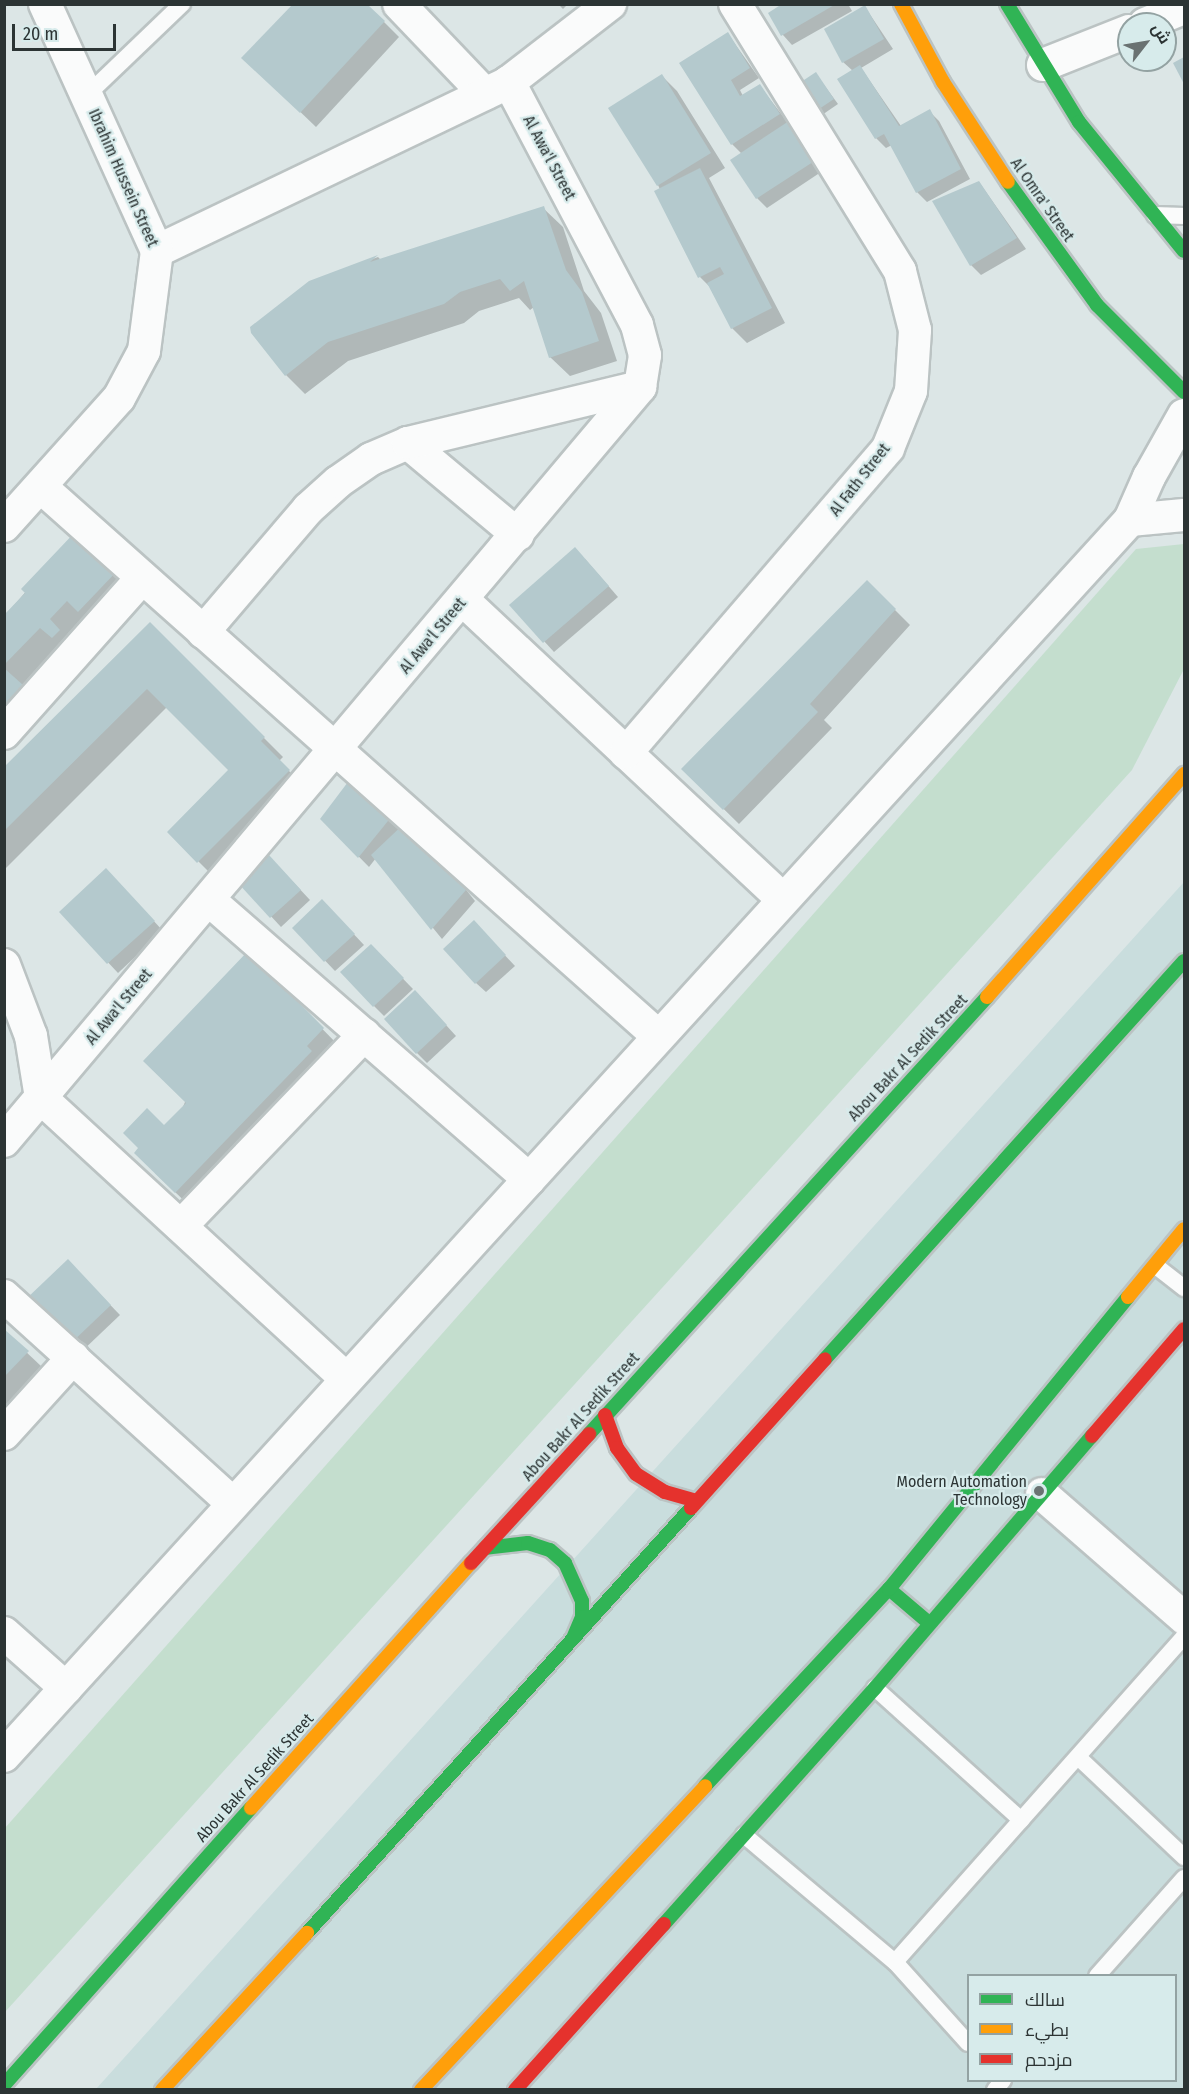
<!DOCTYPE html>
<html>
<head>
<meta charset="utf-8">
<style>
  body { margin:0 }
  #map { position:relative; width:1189px; height:2094px; overflow:hidden; background:#dce6e6; font-family:"Fira Sans Condensed",Cairo,sans-serif }
  div>[style] { position:absolute }
  [style*='--x'] { left:calc(var(--x)*1px); top:calc(var(--y)*1px); width:calc(var(--w)*1px); rotate:calc(var(--a)*1deg) }
  .built>* { inset:0; background:#c9dddd }
  .green>* { inset:0; background:#c4dece }
  .shadow>* { inset:0; background:#0003 }
  .building>* { inset:0; background:#b4c9cd }
  .roads { filter:drop-shadow(2px 0 #bbc3c3) drop-shadow(-2px 0 #bbc3c3) drop-shadow(0 2px #bbc3c3) drop-shadow(0 -2px #bbc3c3) }
  .lane>* { height:16px; margin:-8px; padding:0 8px; transform-origin:8px; border-radius:8px; background:#fafbfb }
  .street>* { height:32px; margin:-16px; padding:0 16px; transform-origin:16px; border-radius:16px; background:#fafbfb }
  .fast>* { height:14px; margin:-7px; padding:0 7px; transform-origin:7px; border-radius:7px; background:#30b455 }
  .slow>* { height:14px; margin:-7px; padding:0 7px; transform-origin:7px; border-radius:7px; background:#ff9f0a }
  .jam>* { height:14px; margin:-7px; padding:0 7px; transform-origin:7px; border-radius:7px; background:#e5322d }
  .dots>* { width:16px; height:16px; translate:-50% -50%; box-sizing:border-box; border:3px solid #d7ebeb; border-radius:50% }
  span { translate:-50% -50%; white-space:nowrap; text-align:center; line-height:1.15; -webkit-text-stroke:4.5px #d7ebeb; paint-order:stroke }
  .street-label { font-size:16px; color:#2c3434 }
  .poi-label { font-size:16px; color:#2c3434 }
  .right { translate:-100% -50%; text-align:right }
  .frame { position:absolute; inset:0; border:6px solid #2c3434; pointer-events:none }
  .legend { position:absolute; left:967px; top:1974px; width:210px; height:108px; box-sizing:border-box; background:#d7ebeb; border:2px solid #93a2a2; margin:0; padding:8px 10px; list-style:none; font-size:18px; color:#2c3434 }
  .legend li { display:flex; align-items:center; gap:12px; height:30px }
  .legend b { width:30px; border:2px solid #93a2a2 }
  .north { position:absolute; left:1117px; top:12px; width:60px; height:60px; box-sizing:border-box; background:#d7ebeb; border:2px solid #93a2a2; border-radius:50%; rotate:59deg; font-size:16px; font-weight:700; line-height:24px; text-align:center; color:#2c3434 }
  .north::after { content:''; display:block; margin:auto; width:21px; height:27px; background:#6a7272; clip-path:polygon(50% 0,100% 100%,50% 72%,0 100%) }
  .scale { position:absolute; left:12px; top:24px; width:104px; height:27px; box-sizing:border-box; border:3px solid #2c3434; border-top:0; padding-left:8px; font-size:18px; line-height:21px; white-space:nowrap; color:#2c3434; -webkit-text-stroke:4px #d7ebeb; paint-order:stroke }
</style>
</head>
<body>
<div id="map">
  <div class="built">
    <i style="clip-path:polygon(evenodd,1184px 882px,1184px 2089px,96px 2089px,1184px 882px,968px 1976px,1176px 1976px,1176px 2080px,968px 2080px,968px 1976px)"></i>
  </div>
  <div class="green">
    <i style="clip-path:polygon(1184px 544px,1184px 669px,1132px 770px,5px 2012px,5px 1828px,1136px 549px)"></i>
  </div>
  <div class="shadow">
    <i style="clip-path:polygon(294px 4px,366px 4px,399px 37px,316px 127px,244px 58px)"></i>
    <i style="clip-path:polygon(558px 4px,568px 4px,563px 9px)"></i>
    <i style="clip-path:polygon(785px 4px,848px 4px,852px 11px,792px 45px,783px 35px)"></i>
    <i style="clip-path:polygon(865px 7px,893px 49px,861px 68px,901px 126px,929px 111px,939px 121px,970px 179px,927px 202px,917px 192px,892px 145px,886px 148px,876px 138px,839px 80px,853px 71px,843px 62px)"></i>
    <i style="clip-path:polygon(728px 34px,759px 78px,740px 90px,743px 96px,760px 86px,824px 170px,767px 208px,757px 198px,742px 154px,732px 144px)"></i>
    <i style="clip-path:polygon(816px 74px,838px 104px,819px 117px)"></i>
    <i style="clip-path:polygon(662px 76px,677px 91px,725px 168px,709px 178px,785px 323px,747px 343px,732px 328px,712px 289px,700px 277px,658px 185px)"></i>
    <i style="clip-path:polygon(979px 182px,1026px 249px,981px 275px,971px 265px)"></i>
    <i style="clip-path:polygon(543px 208px,563px 227px,584px 291px,601px 313px,617px 361px,570px 376px,550px 357px,534px 307px,530px 310px,519px 298px,479px 311px,464px 323px,348px 361px,305px 394px,286px 375px,310px 282px,378px 257px,381px 260px)"></i>
    <i style="clip-path:polygon(77px 532px,136px 590px,61px 646px,22px 687px,41px 706px,4px 744px,4px 617px)"></i>
    <i style="clip-path:polygon(585px 559px,618px 597px,554px 652px,511px 605px)"></i>
    <i style="clip-path:polygon(867px 582px,910px 625px,824px 720px,832px 728px,739px 824px,683px 769px)"></i>
    <i style="clip-path:polygon(150px 624px,283px 757px,279px 761px,308px 790px,218px 881px,169px 832px,230px 770px,167px 707px,4px 870px,4px 769px)"></i>
    <i style="clip-path:polygon(354px 776px,419px 831px,475px 901px,442px 939px,376px 858px,369px 867px,322px 819px)"></i>
    <i style="clip-path:polygon(279px 867px,310px 900px,281px 927px,240px 883px)"></i>
    <i style="clip-path:polygon(116px 880px,163px 931px,118px 973px,61px 912px)"></i>
    <i style="clip-path:polygon(332px 911px,364px 945px,335px 971px,294px 928px)"></i>
    <i style="clip-path:polygon(483px 932px,515px 966px,486px 992px,476px 983px)"></i>
    <i style="clip-path:polygon(248px 953px,342px 1049px,195px 1211px,155px 1173px)"></i>
    <i style="clip-path:polygon(381px 956px,413px 989px,384px 1016px,374px 1006px)"></i>
    <i style="clip-path:polygon(425px 1002px,456px 1036px,427px 1063px,417px 1053px)"></i>
    <i style="clip-path:polygon(68px 1261px,120px 1315px,79px 1354px,27px 1300px)"></i>
    <i style="clip-path:polygon(4px 1331px,42px 1367px,4px 1408px)"></i>
  </div>
  <div class="building">
    <i style="clip-path:polygon(782px 4px,836px 4px,781px 36px,768px 13px)"></i>
    <i style="clip-path:polygon(292px 5px,368px 5px,385px 21px,300px 113px,241px 58px)"></i>
    <i style="clip-path:polygon(865px 5px,884px 39px,842px 63px,824px 29px)"></i>
    <i style="clip-path:polygon(728px 32px,750px 68px,731px 80px,740px 96px,760px 84px,780px 114px,731px 145px,679px 63px)"></i>
    <i style="clip-path:polygon(1184px 57px,1184px 84px,1173px 63px)"></i>
    <i style="clip-path:polygon(860px 65px,899px 126px,930px 109px,961px 169px,916px 193px,884px 134px,875px 139px,837px 79px)"></i>
    <i style="clip-path:polygon(816px 72px,834px 99px,813px 113px,795px 86px)"></i>
    <i style="clip-path:polygon(662px 74px,711px 153px,657px 186px,608px 108px)"></i>
    <i style="clip-path:polygon(789px 121px,816px 160px,756px 199px,730px 160px)"></i>
    <i style="clip-path:polygon(700px 168px,772px 308px,731px 329px,707px 283px,724px 274px,720px 267px,698px 278px,654px 191px)"></i>
    <i style="clip-path:polygon(979px 181px,1017px 238px,970px 266px,932px 201px)"></i>
    <i style="clip-path:polygon(544px 206px,566px 270px,582px 292px,599px 341px,549px 358px,524px 281px,510px 291px,500px 279px,460px 292px,444px 304px,328px 342px,285px 376px,251px 333px,250px 327px,309px 281px,378px 255px,370px 262px)"></i>
    <i style="clip-path:polygon(77px 530px,118px 570px,78px 612px,67px 601px,50px 619px,60px 630px,52px 638px,40px 628px,4px 665px,4px 615px,25px 593px,21px 589px)"></i>
    <i style="clip-path:polygon(575px 547px,609px 586px,543px 643px,509px 605px)"></i>
    <i style="clip-path:polygon(867px 580px,896px 609px,810px 704px,818px 712px,723px 810px,681px 769px)"></i>
    <i style="clip-path:polygon(150px 622px,265px 737px,261px 741px,290px 770px,197px 863px,167px 832px,228px 770px,147px 689px,4px 831px,4px 767px)"></i>
    <i style="clip-path:polygon(4px 668px,23px 685px,4px 705px)"></i>
    <i style="clip-path:polygon(354px 774px,392px 816px,358px 858px,320px 819px)"></i>
    <i style="clip-path:polygon(409px 819px,466px 890px,431px 930px,371px 855px)"></i>
    <i style="clip-path:polygon(269px 855px,301px 890px,270px 918px,238px 883px)"></i>
    <i style="clip-path:polygon(106px 868px,155px 921px,107px 964px,59px 912px)"></i>
    <i style="clip-path:polygon(322px 899px,355px 934px,324px 962px,292px 928px)"></i>
    <i style="clip-path:polygon(474px 920px,506px 955px,475px 984px,443px 949px)"></i>
    <i style="clip-path:polygon(371px 944px,404px 978px,373px 1007px,340px 972px)"></i>
    <i style="clip-path:polygon(248px 951px,324px 1028px,307px 1046px,312px 1051px,175px 1193px,134px 1153px,138px 1148px,123px 1133px,147px 1108px,164px 1125px,186px 1103px,143px 1061px)"></i>
    <i style="clip-path:polygon(415px 990px,447px 1025px,416px 1054px,384px 1019px)"></i>
    <i style="clip-path:polygon(68px 1259px,111px 1305px,68px 1346px,25px 1300px)"></i>
    <i style="clip-path:polygon(4px 1329px,29px 1351px,4px 1377px)"></i>
  </div>
  <div class="roads">
    <div class="lane">
      <i style="--x:86;--y:96;--w:133;--a:-43.8"></i>
      <i style="--x:1155;--y:215;--w:29;--a:2"></i>
      <i style="--x:1156;--y:1266;--w:36;--a:38"></i>
      <i style="--x:875;--y:1688;--w:197;--a:42.1"></i>
      <i style="--x:1078;--y:1757;--w:146;--a:43.3"></i>
      <i style="--x:744;--y:1835;--w:197;--a:40.1"></i>
      <i style="--x:895;--y:1962;--w:109;--a:48"></i>
      <i style="--x:895;--y:1962;--w:435;--a:-48.4"></i>
      <i style="--x:1097;--y:1976;--w:131;--a:-48.4"></i>
      <i style="--x:995;--y:2090;--w:13;--a:-51"></i>
    </div>
    <div class="street">
      <i style="--x:399;--y:4;--w:124;--a:46.3"></i>
      <i style="--x:1145;--y:24;--w:42;--a:-22.3"></i>
      <i style="--x:1043;--y:65;--w:92;--a:-21.6"></i>
      <i style="--x:157;--y:251;--w:390;--a:-25.6"></i>
      <i style="--x:509;--y:82;--w:128;--a:-37.7"></i>
      <i style="--x:408;--y:443;--w:143;--a:39.9"></i>
      <i style="--x:41;--y:487;--w:826;--a:41.66"></i>
      <i style="--x:1130;--y:520;--w:54;--a:-5.3"></i>
      <i style="--x:4;--y:526;--w:172;--a:-48.1"></i>
      <i style="--x:119;--y:398;--w:53;--a:-62"></i>
      <i style="--x:144;--y:351;--w:101;--a:-82.6"></i>
      <i style="--x:157;--y:251;--w:271;--a:-114.4"></i>
      <i style="--x:463;--y:600;--w:438;--a:43.1"></i>
      <i style="--x:203;--y:632;--w:162;--a:-49.5"></i>
      <i style="--x:308;--y:509;--w:40;--a:-42"></i>
      <i style="--x:338;--y:482;--w:40;--a:-34.9"></i>
      <i style="--x:371;--y:459;--w:40;--a:-23.4"></i>
      <i style="--x:408;--y:443;--w:239;--a:-13.6"></i>
      <i style="--x:4;--y:733;--w:208;--a:-48.3"></i>
      <i style="--x:626;--y:753;--w:402;--a:-49.3"></i>
      <i style="--x:888;--y:448;--w:61;--a:-68"></i>
      <i style="--x:911;--y:391;--w:61;--a:-86.2"></i>
      <i style="--x:915;--y:330;--w:61;--a:-104.3"></i>
      <i style="--x:900;--y:271;--w:314;--a:-121.7"></i>
      <i style="--x:209;--y:900;--w:425;--a:41.1"></i>
      <i style="--x:4;--y:965;--w:76;--a:69.2"></i>
      <i style="--x:31;--y:1036;--w:63;--a:80.8"></i>
      <i style="--x:41;--y:1098;--w:415;--a:42.6"></i>
      <i style="--x:4;--y:1141;--w:986;--a:-49.85"></i>
      <i style="--x:640;--y:387;--w:32;--a:-81"></i>
      <i style="--x:645;--y:355;--w:31;--a:-105"></i>
      <i style="--x:637;--y:325;--w:275;--a:-117.8"></i>
      <i style="--x:181;--y:1226;--w:265;--a:-46.2"></i>
      <i style="--x:4;--y:1296;--w:308;--a:42.2"></i>
      <i style="--x:4;--y:1434;--w:103;--a:-47.8"></i>
      <i style="--x:1042;--y:1494;--w:189;--a:41.1"></i>
      <i style="--x:4;--y:1633;--w:83;--a:41.6"></i>
      <i style="--x:4;--y:1756;--w:1672;--a:-47.67"></i>
      <i style="--x:1130;--y:520;--w:47;--a:-66.2"></i>
      <i style="--x:1149;--y:477;--w:71;--a:-60.6"></i>
    </div>
    <div class="fast">
      <i style="--x:1007;--y:4;--w:138;--a:58.6"></i>
      <i style="--x:1079;--y:122;--w:166;--a:50.9"></i>
      <i style="--x:1008;--y:182;--w:152;--a:54.1"></i>
      <i style="--x:1097;--y:305;--w:123;--a:45"></i>
      <i style="--x:825;--y:1359;--w:536;--a:-47.95"></i>
      <i style="--x:589;--y:1434;--w:591;--a:-47.67"></i>
      <i style="--x:485;--y:1548;--w:43;--a:-6.6"></i>
      <i style="--x:528;--y:1543;--w:23;--a:18"></i>
      <i style="--x:550;--y:1550;--w:20;--a:41"></i>
      <i style="--x:565;--y:1563;--w:42;--a:65.9"></i>
      <i style="--x:582;--y:1601;--w:16;--a:90"></i>
      <i style="--x:582;--y:1617;--w:23;--a:113"></i>
      <i style="--x:889;--y:1589;--w:52;--a:40.4"></i>
      <i style="--x:705;--y:1786;--w:270;--a:-47"></i>
      <i style="--x:889;--y:1589;--w:377;--a:-50.7"></i>
      <i style="--x:664;--y:1924;--w:317;--a:-48.2"></i>
      <i style="--x:875;--y:1688;--w:333;--a:-49.3"></i>
      <i style="--x:307;--y:1933;--w:573;--a:-47.9"></i>
      <i style="--x:4;--y:2085;--w:371;--a:-48.3"></i>
    </div>
    <div class="slow">
      <i style="--x:901;--y:4;--w:89;--a:61.7"></i>
      <i style="--x:943;--y:82;--w:119;--a:57"></i>
      <i style="--x:987;--y:997;--w:298;--a:-48.5"></i>
      <i style="--x:1128;--y:1297;--w:88;--a:-50.5"></i>
      <i style="--x:251;--y:1808;--w:329;--a:-48.1"></i>
      <i style="--x:162;--y:2090;--w:214;--a:-47.3"></i>
      <i style="--x:421;--y:2090;--w:416;--a:-46.9"></i>
    </div>
    <div class="jam">
      <i style="--x:605;--y:1415;--w:35;--a:70"></i>
      <i style="--x:617;--y:1448;--w:32;--a:54"></i>
      <i style="--x:636;--y:1474;--w:34;--a:32"></i>
      <i style="--x:665;--y:1492;--w:32;--a:16"></i>
      <i style="--x:1092;--y:1436;--w:141;--a:-49.3"></i>
      <i style="--x:691;--y:1508;--w:200;--a:-48"></i>
      <i style="--x:471;--y:1563;--w:175;--a:-47.5"></i>
      <i style="--x:515;--y:2090;--w:223;--a:-48.1"></i>
    </div>
  </div>
  <div class="dots">
    <i style="left:1039px;top:1491px;background:#6a7272"></i>
  </div>
  <div class="street-label">
    <span style="left:549px;top:158px;rotate:62deg">Al Awa'l Street</span>
    <span style="left:123px;top:178px;rotate:66deg">Ibrahim Hussein Street</span>
    <span style="left:1042px;top:200px;rotate:55deg">Al Omra' Street</span>
    <span style="left:860px;top:480px;rotate:-52deg">Al Fath Street</span>
    <span style="left:433px;top:636px;rotate:-50deg">Al Awa'l Street</span>
    <span style="left:119px;top:1007px;rotate:-50deg">Al Awa'l Street</span>
    <span style="left:908px;top:1058px;rotate:-47deg">Abou Bakr Al Sedik Street</span>
    <span style="left:581px;top:1417px;rotate:-48deg">Abou Bakr Al Sedik Street</span>
    <span style="left:255px;top:1778px;rotate:-48deg">Abou Bakr Al Sedik Street</span>
  </div>
  <div class="poi-label">
    <span class="right" style="left:1027px;top:1491px">Modern Automation<br>Technology</span>
  </div>
  <div class="frame"></div>
  <ul class="legend">
  <li><b style="height:8px;background:#30b455"></b>سالك</li>
  <li><b style="height:8px;background:#ff9f0a"></b>بطيء</li>
  <li><b style="height:8px;background:#e5322d"></b>مزدحم</li>
  </ul>
  <div class="north">ش</div>
  <div class="scale">20 m</div>
</div>
</body>
</html>
